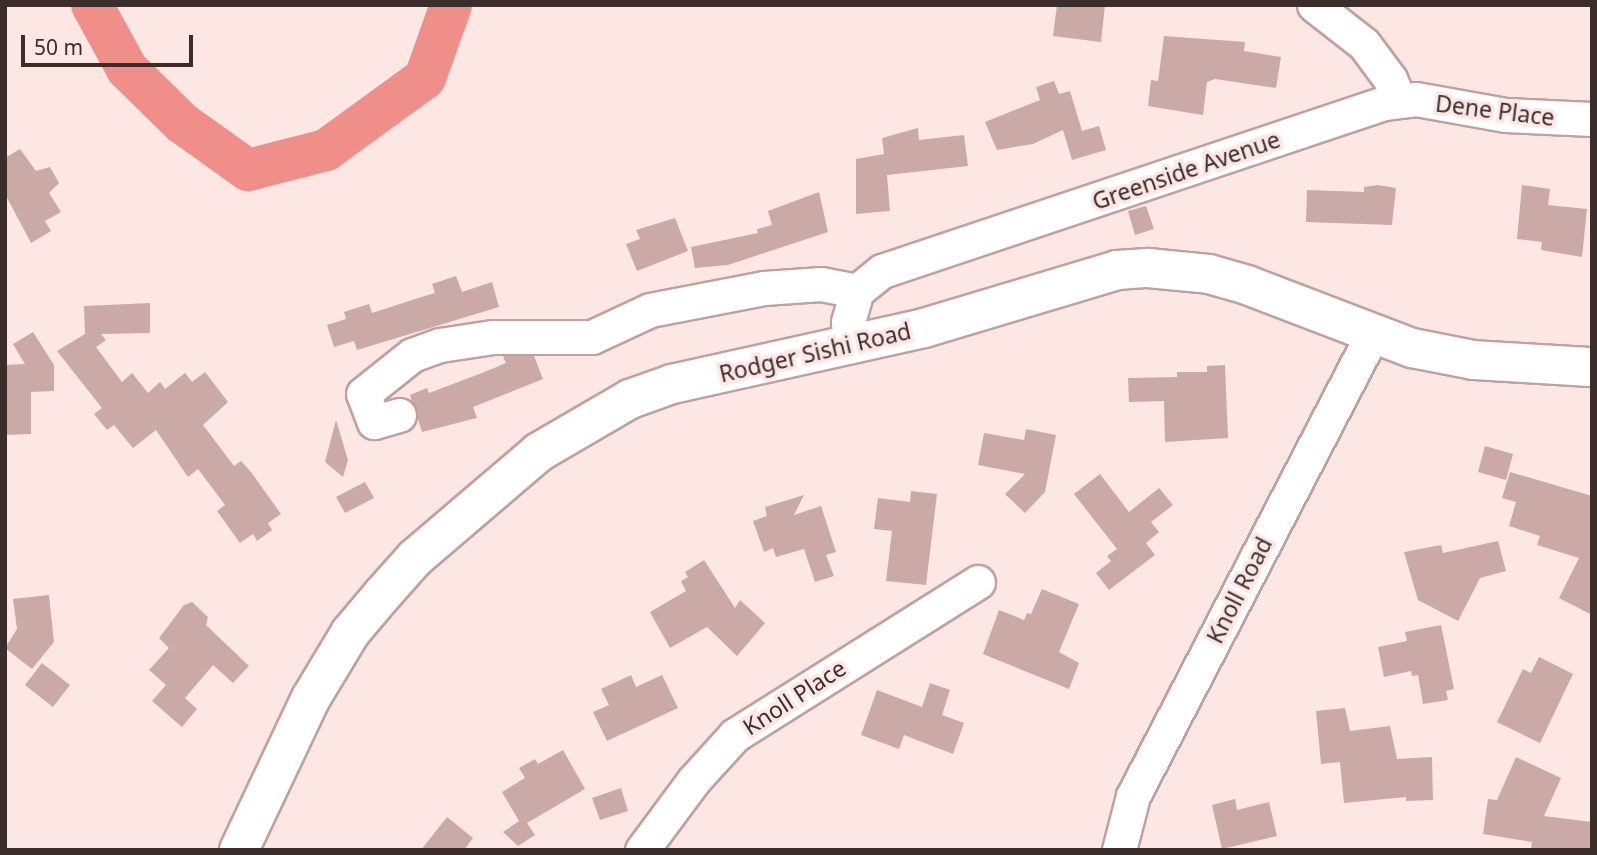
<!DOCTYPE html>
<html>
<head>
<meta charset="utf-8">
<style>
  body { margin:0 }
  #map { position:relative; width:1597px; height:855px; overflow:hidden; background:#fce7e5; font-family:"Noto Sans",sans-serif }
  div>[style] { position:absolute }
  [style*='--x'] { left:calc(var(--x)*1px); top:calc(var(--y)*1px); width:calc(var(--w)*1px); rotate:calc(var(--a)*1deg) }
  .river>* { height:42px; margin:-21px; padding:0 21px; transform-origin:21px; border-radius:21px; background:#f08e8a }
  .building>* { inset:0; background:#cba9a7 }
  .roads { filter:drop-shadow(2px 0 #c1a09d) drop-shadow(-2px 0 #c1a09d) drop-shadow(0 2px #c1a09d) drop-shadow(0 -2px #c1a09d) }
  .minor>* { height:33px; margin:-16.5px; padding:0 16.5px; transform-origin:16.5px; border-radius:16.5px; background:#fff }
  .major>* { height:38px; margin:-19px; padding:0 19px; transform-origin:19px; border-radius:19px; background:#fff }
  span { translate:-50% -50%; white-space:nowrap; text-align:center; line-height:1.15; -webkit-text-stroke:7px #fce7e5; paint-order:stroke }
  .street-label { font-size:23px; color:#3a2d2c }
  .frame { position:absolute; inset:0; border:7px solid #3a2d2c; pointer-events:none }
  .scale { position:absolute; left:21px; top:35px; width:172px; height:32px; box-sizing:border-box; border:4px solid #3a2d2c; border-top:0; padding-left:9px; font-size:21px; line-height:24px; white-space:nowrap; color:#3a2d2c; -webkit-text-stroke:5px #fce7e5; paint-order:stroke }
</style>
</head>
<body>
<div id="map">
  <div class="river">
    <i style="--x:92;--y:5;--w:73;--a:61.3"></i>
    <i style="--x:127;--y:69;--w:77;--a:44.5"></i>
    <i style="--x:182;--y:123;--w:81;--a:35.5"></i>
    <i style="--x:248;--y:170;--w:81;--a:-14.4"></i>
    <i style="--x:326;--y:150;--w:122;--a:-36"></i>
    <i style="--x:425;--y:78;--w:77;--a:-70.4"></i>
  </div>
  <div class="building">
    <i style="clip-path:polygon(1057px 5px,1105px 5px,1101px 42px,1053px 36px)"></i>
    <i style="clip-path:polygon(1164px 36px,1245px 42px,1244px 51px,1281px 57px,1276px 88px,1215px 79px,1207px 82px,1203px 115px,1148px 106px,1151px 80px,1158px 81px)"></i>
    <i style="clip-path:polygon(1054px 81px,1059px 94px,1070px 91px,1082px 131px,1099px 126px,1106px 150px,1072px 160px,1063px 130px,1033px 144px,997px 150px,985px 122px,1040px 100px,1036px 87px)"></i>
    <i style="clip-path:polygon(918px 128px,919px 140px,964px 135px,968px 166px,887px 175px,890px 211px,856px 214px,856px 159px,884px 154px,882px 138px)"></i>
    <i style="clip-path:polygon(20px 149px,36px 171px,50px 167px,59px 183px,49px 193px,61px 212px,45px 221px,51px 231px,31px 243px,5px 194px,5px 158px)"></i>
    <i style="clip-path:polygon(1378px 185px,1396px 188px,1392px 225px,1306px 222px,1307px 190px,1364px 192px,1364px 187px)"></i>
    <i style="clip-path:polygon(1522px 185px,1550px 189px,1548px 205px,1587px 209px,1582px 257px,1541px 250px,1542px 242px,1517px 239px)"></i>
    <i style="clip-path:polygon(819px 192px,828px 232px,728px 265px,695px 268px,691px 247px,758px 233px,757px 229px,772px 225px,768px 211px)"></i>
    <i style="clip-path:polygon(1146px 206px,1154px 229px,1135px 235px,1128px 211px)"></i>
    <i style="clip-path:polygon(675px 218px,688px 251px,637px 271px,626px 244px,640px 239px,636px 230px)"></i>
    <i style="clip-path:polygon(456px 276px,462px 292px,492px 282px,499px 307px,357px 350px,354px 341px,334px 347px,327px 325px,346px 319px,344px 312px,369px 304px,372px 313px,415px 299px,435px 293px,432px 284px)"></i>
    <i style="clip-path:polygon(150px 303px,150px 333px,101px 334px,106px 340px,96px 347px,122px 382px,132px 373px,148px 393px,160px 382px,165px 389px,185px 373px,192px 382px,205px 372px,228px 402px,203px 425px,234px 466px,241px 461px,251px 472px,281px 514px,268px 523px,272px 530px,257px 541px,253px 534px,240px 543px,217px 511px,225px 505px,198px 469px,188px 477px,156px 430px,133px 448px,114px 425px,107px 430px,94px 414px,102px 408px,57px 351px,85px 334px,84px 306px)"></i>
    <i style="clip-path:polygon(33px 332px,54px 365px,54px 391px,31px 392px,31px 434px,5px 435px,5px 365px,25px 364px,13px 344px)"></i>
    <i style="clip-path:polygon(503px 356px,534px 356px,543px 379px,473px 407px,477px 418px,422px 432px,410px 395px,427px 388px,429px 393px,482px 373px,506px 363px)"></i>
    <i style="clip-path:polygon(1225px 365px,1228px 438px,1165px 442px,1164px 401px,1129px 402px,1128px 378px,1177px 377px,1177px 372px,1207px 372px,1207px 366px)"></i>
    <i style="clip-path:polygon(336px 420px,348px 460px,343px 477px,325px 462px)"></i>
    <i style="clip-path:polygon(1026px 429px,1056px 435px,1045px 492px,1025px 513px,1005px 494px,1025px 474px,978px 465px,984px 433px,1024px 440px)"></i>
    <i style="clip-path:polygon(1485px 446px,1513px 454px,1506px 480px,1478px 472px)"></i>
    <i style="clip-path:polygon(1510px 472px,1592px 496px,1592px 615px,1559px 598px,1579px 558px,1537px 545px,1540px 536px,1509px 526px,1516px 502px,1502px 498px)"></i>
    <i style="clip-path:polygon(1100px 474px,1129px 512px,1159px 488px,1173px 505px,1151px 522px,1159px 532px,1146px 543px,1155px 555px,1109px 590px,1096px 573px,1111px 561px,1107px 556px,1117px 549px,1074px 494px)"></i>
    <i style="clip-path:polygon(365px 482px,374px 498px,345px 513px,336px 497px)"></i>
    <i style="clip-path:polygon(911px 491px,937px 494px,926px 585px,886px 581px,892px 531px,874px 529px,878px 498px,910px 502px)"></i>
    <i style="clip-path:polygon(804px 495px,794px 515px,821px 506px,836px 552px,826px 555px,834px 576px,815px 582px,804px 549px,776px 557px,773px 548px,764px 552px,753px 521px,767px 516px,765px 507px)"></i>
    <i style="clip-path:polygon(1498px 541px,1506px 571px,1480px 578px,1458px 621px,1418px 600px,1404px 552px,1441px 545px,1443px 553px)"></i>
    <i style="clip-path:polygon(704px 560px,735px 608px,740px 600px,765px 623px,737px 656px,707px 627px,670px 648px,650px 612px,686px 591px,681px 581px,688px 577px,685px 572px)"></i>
    <i style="clip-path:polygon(1042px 589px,1079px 604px,1059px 652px,1079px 663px,1069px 689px,983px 654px,999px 610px,1024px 620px,1027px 613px,1031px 614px)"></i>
    <i style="clip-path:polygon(49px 595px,54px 642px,32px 669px,5px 648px,17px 629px,13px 599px)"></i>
    <i style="clip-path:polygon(192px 602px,208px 617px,206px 625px,249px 666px,233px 683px,213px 665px,185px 698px,197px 709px,182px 727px,152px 701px,166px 685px,149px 670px,169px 648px,159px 638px,184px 605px)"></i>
    <i style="clip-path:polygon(1441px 625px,1454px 689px,1446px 691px,1448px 700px,1423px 704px,1418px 675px,1412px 676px,1411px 671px,1384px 677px,1378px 647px,1407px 641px,1405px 632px)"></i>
    <i style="clip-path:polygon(1539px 657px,1573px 674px,1540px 743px,1497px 722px,1523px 669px,1531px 673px)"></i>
    <i style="clip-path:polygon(42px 663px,70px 685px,53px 707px,25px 685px)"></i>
    <i style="clip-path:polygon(631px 675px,636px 687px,662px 675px,678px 708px,607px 741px,593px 712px,609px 705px,601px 689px)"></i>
    <i style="clip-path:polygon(930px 683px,950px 690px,942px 715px,964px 723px,953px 754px,904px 735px,899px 749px,861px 735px,877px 690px,922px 707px)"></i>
    <i style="clip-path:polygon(1345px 708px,1350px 731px,1390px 726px,1397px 759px,1432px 757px,1433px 800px,1406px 801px,1406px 797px,1344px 803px,1340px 762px,1321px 764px,1316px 711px)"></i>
    <i style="clip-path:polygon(563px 750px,585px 789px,527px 823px,535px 835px,518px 846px,503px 832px,519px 821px,502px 792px,525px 778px,519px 768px,535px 759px,538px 764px)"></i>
    <i style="clip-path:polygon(1516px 757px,1561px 778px,1544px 816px,1592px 822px,1592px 850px,1531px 850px,1532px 842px,1483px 834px,1488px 799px,1497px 800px)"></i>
    <i style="clip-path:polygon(621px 788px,628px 811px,600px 820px,592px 798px)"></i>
    <i style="clip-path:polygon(1235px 799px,1237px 810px,1269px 802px,1277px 836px,1222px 849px,1212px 805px)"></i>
    <i style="clip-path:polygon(447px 817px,473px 838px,464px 850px,421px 850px)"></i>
  </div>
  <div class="roads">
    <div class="minor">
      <i style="--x:1314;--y:5;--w:63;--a:38"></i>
      <i style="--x:1364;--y:44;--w:44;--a:53.4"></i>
      <i style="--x:1390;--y:79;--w:22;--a:66"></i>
      <i style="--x:850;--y:346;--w:24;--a:-95"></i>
      <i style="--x:848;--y:322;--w:32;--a:-74"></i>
      <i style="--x:857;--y:291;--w:32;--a:-39"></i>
      <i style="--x:882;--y:271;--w:529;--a:-18.5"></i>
      <i style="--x:1384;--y:103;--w:32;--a:-7"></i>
      <i style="--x:1416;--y:99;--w:91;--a:10.1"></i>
      <i style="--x:1506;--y:115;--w:86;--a:2.7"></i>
      <i style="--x:399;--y:415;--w:26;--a:164"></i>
      <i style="--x:374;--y:422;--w:30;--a:-111"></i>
      <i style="--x:363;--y:394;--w:63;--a:-38.5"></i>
      <i style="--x:412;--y:355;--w:30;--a:-20"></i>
      <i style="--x:440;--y:345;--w:54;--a:-8.6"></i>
      <i style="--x:493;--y:337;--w:99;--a:0"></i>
      <i style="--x:592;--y:337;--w:64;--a:-25"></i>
      <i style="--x:650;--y:310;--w:116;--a:-10.9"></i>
      <i style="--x:764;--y:288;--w:57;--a:-4"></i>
      <i style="--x:821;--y:284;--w:37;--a:11"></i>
      <i style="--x:642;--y:850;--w:87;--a:-53.4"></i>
      <i style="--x:694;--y:780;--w:61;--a:-47.7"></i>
      <i style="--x:735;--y:735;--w:287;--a:-32.2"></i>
      <i style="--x:1119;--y:850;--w:56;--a:-75.5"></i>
      <i style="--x:1133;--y:796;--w:519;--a:-62.6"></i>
    </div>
    <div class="major">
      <i style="--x:239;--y:850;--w:168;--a:-64.7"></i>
      <i style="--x:311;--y:698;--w:76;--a:-59"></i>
      <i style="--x:350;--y:633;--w:50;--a:-49.9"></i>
      <i style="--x:382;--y:595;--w:50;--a:-48.3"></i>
      <i style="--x:415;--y:558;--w:163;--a:-40.5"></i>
      <i style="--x:539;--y:452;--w:105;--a:-30.2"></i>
      <i style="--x:630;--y:399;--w:45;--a:-19.7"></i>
      <i style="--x:672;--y:384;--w:258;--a:-12.5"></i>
      <i style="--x:924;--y:328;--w:202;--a:-16.7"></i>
      <i style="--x:1117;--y:270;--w:31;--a:-4"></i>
      <i style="--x:1148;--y:268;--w:61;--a:5.6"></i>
      <i style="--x:1209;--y:274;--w:40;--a:16"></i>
      <i style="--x:1247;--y:285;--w:177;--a:20.9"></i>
      <i style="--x:1412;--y:348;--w:62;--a:11.1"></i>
      <i style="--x:1473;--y:360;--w:119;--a:3.4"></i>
    </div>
  </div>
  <div class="street-label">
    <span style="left:1495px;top:110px;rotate:7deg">Dene Place</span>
    <span style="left:1186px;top:170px;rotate:-19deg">Greenside Avenue</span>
    <span style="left:815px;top:352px;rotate:-13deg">Rodger Sishi Road</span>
    <span style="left:1239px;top:590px;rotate:-63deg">Knoll Road</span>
    <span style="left:794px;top:697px;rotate:-33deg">Knoll Place</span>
  </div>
  <div class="frame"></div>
  <div class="scale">50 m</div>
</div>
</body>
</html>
